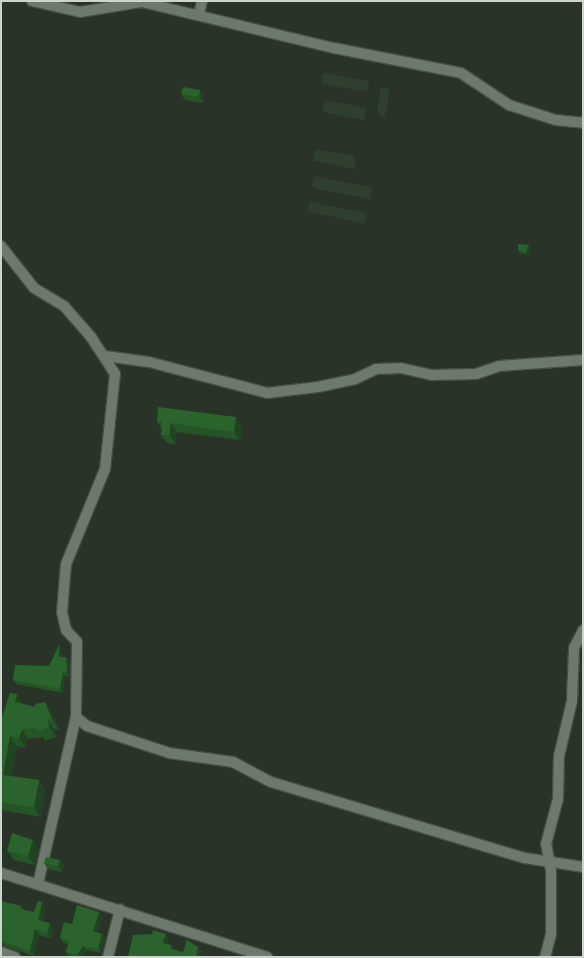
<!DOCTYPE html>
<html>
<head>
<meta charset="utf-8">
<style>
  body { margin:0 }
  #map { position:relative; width:584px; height:958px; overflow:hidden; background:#293328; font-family:"PT Sans Narrow",sans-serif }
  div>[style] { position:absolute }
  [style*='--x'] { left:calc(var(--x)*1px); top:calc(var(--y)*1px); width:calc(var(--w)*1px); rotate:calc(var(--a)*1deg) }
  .built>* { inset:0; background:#2f3f2f }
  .roads { filter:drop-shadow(1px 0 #464f46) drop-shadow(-1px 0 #464f46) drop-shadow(0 1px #464f46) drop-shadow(0 -1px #464f46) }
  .minor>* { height:10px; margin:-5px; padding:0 5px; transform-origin:5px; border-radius:5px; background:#6d796d }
  .wall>* { inset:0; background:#255526 }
  .shaded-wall>* { inset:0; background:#1e451f }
  .building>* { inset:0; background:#2b632c }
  span { translate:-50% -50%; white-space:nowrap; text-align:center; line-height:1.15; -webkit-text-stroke:4px #293328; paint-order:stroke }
  .frame { position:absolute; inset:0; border:2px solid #cdd4cd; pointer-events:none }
</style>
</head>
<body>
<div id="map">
  <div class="built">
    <i style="clip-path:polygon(323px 73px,369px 81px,367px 92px,321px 84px)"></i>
    <i style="clip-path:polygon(381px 87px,390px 89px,385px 118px,380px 117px,377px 109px)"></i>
    <i style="clip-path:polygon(325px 100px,366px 108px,364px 120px,322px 112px)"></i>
    <i style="clip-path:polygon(315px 149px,355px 156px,355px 169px,313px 161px)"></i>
    <i style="clip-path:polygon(314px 176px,372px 187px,370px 199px,317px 189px,312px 186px)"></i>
    <i style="clip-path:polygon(310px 202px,366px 213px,364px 223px,308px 212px)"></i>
  </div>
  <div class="roads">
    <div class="minor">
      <i style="--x:32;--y:1;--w:49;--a:12.9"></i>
      <i style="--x:80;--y:12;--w:63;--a:-9.2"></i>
      <i style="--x:142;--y:2;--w:197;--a:13.5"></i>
      <i style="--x:334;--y:48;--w:129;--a:11.1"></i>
      <i style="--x:461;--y:73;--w:58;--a:33.7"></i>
      <i style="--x:509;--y:105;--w:49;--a:17.7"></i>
      <i style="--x:556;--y:120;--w:27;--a:6"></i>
      <i style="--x:199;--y:15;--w:14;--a:-78"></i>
      <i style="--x:1;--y:246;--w:53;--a:51.8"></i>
      <i style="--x:34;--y:288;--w:35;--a:31"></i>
      <i style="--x:64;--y:306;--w:41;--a:48.9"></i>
      <i style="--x:91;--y:337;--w:44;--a:57"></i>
      <i style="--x:115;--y:374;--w:96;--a:96"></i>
      <i style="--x:105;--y:469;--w:103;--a:112.3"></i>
      <i style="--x:66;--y:564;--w:48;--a:94.8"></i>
      <i style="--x:62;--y:612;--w:18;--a:77"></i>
      <i style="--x:66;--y:630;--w:16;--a:47"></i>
      <i style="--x:77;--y:642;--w:75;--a:90.8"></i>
      <i style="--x:76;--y:717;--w:14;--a:39"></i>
      <i style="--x:87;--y:726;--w:86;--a:18.2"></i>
      <i style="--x:169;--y:753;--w:65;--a:8"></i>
      <i style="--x:233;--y:762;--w:43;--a:27.8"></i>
      <i style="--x:271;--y:782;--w:265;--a:16.7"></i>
      <i style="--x:525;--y:858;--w:59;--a:8.8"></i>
      <i style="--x:105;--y:356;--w:44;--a:7.8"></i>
      <i style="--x:149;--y:362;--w:122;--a:14.7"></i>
      <i style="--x:267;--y:393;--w:51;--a:-6.7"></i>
      <i style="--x:318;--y:387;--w:38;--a:-12"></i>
      <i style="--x:355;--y:379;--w:23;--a:-25"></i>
      <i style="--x:376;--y:369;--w:25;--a:-2"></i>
      <i style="--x:401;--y:368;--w:32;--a:13"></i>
      <i style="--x:432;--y:375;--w:44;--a:-1.3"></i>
      <i style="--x:476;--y:374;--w:24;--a:-19"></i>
      <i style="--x:499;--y:366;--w:84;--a:-4.1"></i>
      <i style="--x:1;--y:873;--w:279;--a:17.5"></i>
      <i style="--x:38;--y:884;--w:171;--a:-77.2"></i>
      <i style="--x:1;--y:952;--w:15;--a:20"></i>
      <i style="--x:108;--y:957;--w:49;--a:-76"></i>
      <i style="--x:545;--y:957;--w:24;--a:-75"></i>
      <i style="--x:551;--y:934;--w:63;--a:-90"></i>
      <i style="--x:551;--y:871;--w:27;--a:-100"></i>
      <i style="--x:546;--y:844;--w:47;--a:-75.1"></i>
      <i style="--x:558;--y:799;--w:43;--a:-88.7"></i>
      <i style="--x:559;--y:756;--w:57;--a:-76.7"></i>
      <i style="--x:572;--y:701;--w:53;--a:-87.8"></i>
      <i style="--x:574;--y:648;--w:20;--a:-63"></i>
    </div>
  </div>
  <div class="wall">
    <i style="clip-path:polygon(200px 90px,204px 96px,203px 103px,185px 100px,181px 94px)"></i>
    <i style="clip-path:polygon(531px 248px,528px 255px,520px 253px,518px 250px)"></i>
    <i style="clip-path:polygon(157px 422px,242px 426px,240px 440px,176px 432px,176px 444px,167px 443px,161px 435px,162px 429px)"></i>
    <i style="clip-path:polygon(59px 645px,62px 649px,62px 657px,66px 657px,69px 661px,70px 677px,65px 676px,63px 693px,16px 684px,13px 680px,49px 666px)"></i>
    <i style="clip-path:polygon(17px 694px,23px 704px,35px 707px,45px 702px,52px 712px,59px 729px,54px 729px,56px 737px,45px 741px,43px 737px,28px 739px,26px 748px,17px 746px,11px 776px,39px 780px,45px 790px,41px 817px,1px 810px,1px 720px)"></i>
    <i style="clip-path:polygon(39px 849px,35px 865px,14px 860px,7px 851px)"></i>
    <i style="clip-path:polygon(60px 860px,64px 866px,62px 872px,48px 869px,44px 863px)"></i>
    <i style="clip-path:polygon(1px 901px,21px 906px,24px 910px,34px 912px,42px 902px,45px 908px,42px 921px,54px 929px,51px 938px,39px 935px,34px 956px,4px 946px,1px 941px,2px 937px,1px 936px)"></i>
    <i style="clip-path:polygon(99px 912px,102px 916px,97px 932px,102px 934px,105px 938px,101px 953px,86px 950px,82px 957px,69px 956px,66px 952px,68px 944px,64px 943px,60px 938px,72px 924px)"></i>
  </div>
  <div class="shaded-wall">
    <i style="clip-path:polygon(200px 90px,204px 96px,203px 103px,199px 97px)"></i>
    <i style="clip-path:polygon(529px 245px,531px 248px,528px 255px,526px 252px)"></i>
    <i style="clip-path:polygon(236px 417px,242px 426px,240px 440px,234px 432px)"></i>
    <i style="clip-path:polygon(170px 423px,176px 432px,176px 444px,170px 435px)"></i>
    <i style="clip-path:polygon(59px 645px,62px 649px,62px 661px,59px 657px)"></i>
    <i style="clip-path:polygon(66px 657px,69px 661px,70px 677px,67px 673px)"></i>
    <i style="clip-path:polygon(63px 672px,65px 676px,63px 693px,60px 689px)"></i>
    <i style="clip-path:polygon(17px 694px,23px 704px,15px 702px)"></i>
    <i style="clip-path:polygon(45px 702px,52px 712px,59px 729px,52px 719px)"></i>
    <i style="clip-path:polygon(48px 720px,54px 729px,56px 737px,49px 727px)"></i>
    <i style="clip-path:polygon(22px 729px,28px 739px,26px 748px,19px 738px)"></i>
    <i style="clip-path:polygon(10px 736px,17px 746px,10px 784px,3px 775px)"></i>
    <i style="clip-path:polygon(39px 780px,45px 790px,41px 817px,34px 807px)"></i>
    <i style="clip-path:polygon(33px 840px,39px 849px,35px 865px,28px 856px)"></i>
    <i style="clip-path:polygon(60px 860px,64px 866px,62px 872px,58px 866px)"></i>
    <i style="clip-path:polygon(42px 902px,45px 908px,41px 925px,38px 920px)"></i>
    <i style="clip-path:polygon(99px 912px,102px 916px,96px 936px,93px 931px)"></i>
    <i style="clip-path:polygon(50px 923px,54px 929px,51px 938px,47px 933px)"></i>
    <i style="clip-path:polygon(35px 929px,39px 935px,34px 956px,30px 951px)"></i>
    <i style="clip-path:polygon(102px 934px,105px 938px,101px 953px,98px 949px)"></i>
    <i style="clip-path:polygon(166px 934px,169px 939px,167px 948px,163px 943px)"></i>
    <i style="clip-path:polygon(172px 945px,175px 950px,174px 954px,171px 949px)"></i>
    <i style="clip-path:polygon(83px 946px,86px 950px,82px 957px,78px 957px,77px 955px)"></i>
    <i style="clip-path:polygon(198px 947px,202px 952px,201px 957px,196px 957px)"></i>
  </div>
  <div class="building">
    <i style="clip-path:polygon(183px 87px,200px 90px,199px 97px,181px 94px)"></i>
    <i style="clip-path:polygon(518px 244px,529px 245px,526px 252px,518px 250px)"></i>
    <i style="clip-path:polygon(158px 407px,236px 417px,234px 432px,170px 423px,170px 435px,161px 435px,162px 422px,157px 422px)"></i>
    <i style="clip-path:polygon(59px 645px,59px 657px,66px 657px,67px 673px,63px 672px,60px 689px,13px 680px,15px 665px,49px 666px)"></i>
    <i style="clip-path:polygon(10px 693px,17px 694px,15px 702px,35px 707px,35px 704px,45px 702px,52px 719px,48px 720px,49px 727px,39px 731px,36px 728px,22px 729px,19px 738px,10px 736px,3px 775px,39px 780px,34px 807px,1px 802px,1px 720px)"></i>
    <i style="clip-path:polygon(12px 833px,33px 840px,28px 856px,7px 851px)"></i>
    <i style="clip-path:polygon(46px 857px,60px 860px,58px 866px,44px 863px)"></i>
    <i style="clip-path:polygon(1px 901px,21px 906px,20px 909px,34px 912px,38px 901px,42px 902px,38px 920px,50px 923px,47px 933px,35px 929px,30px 951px,1px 941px,4px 933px,1px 932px)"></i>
    <i style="clip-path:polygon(77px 905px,99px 912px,93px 931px,102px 934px,98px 949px,83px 946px,77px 955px,66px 952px,69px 941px,60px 938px,64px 922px,72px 924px)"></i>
    <i style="clip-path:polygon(153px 930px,166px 934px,163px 943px,172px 945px,171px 949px,183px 952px,187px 940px,198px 947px,196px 957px,128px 957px,133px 935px,152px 934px)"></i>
  </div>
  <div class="frame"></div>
</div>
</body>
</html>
